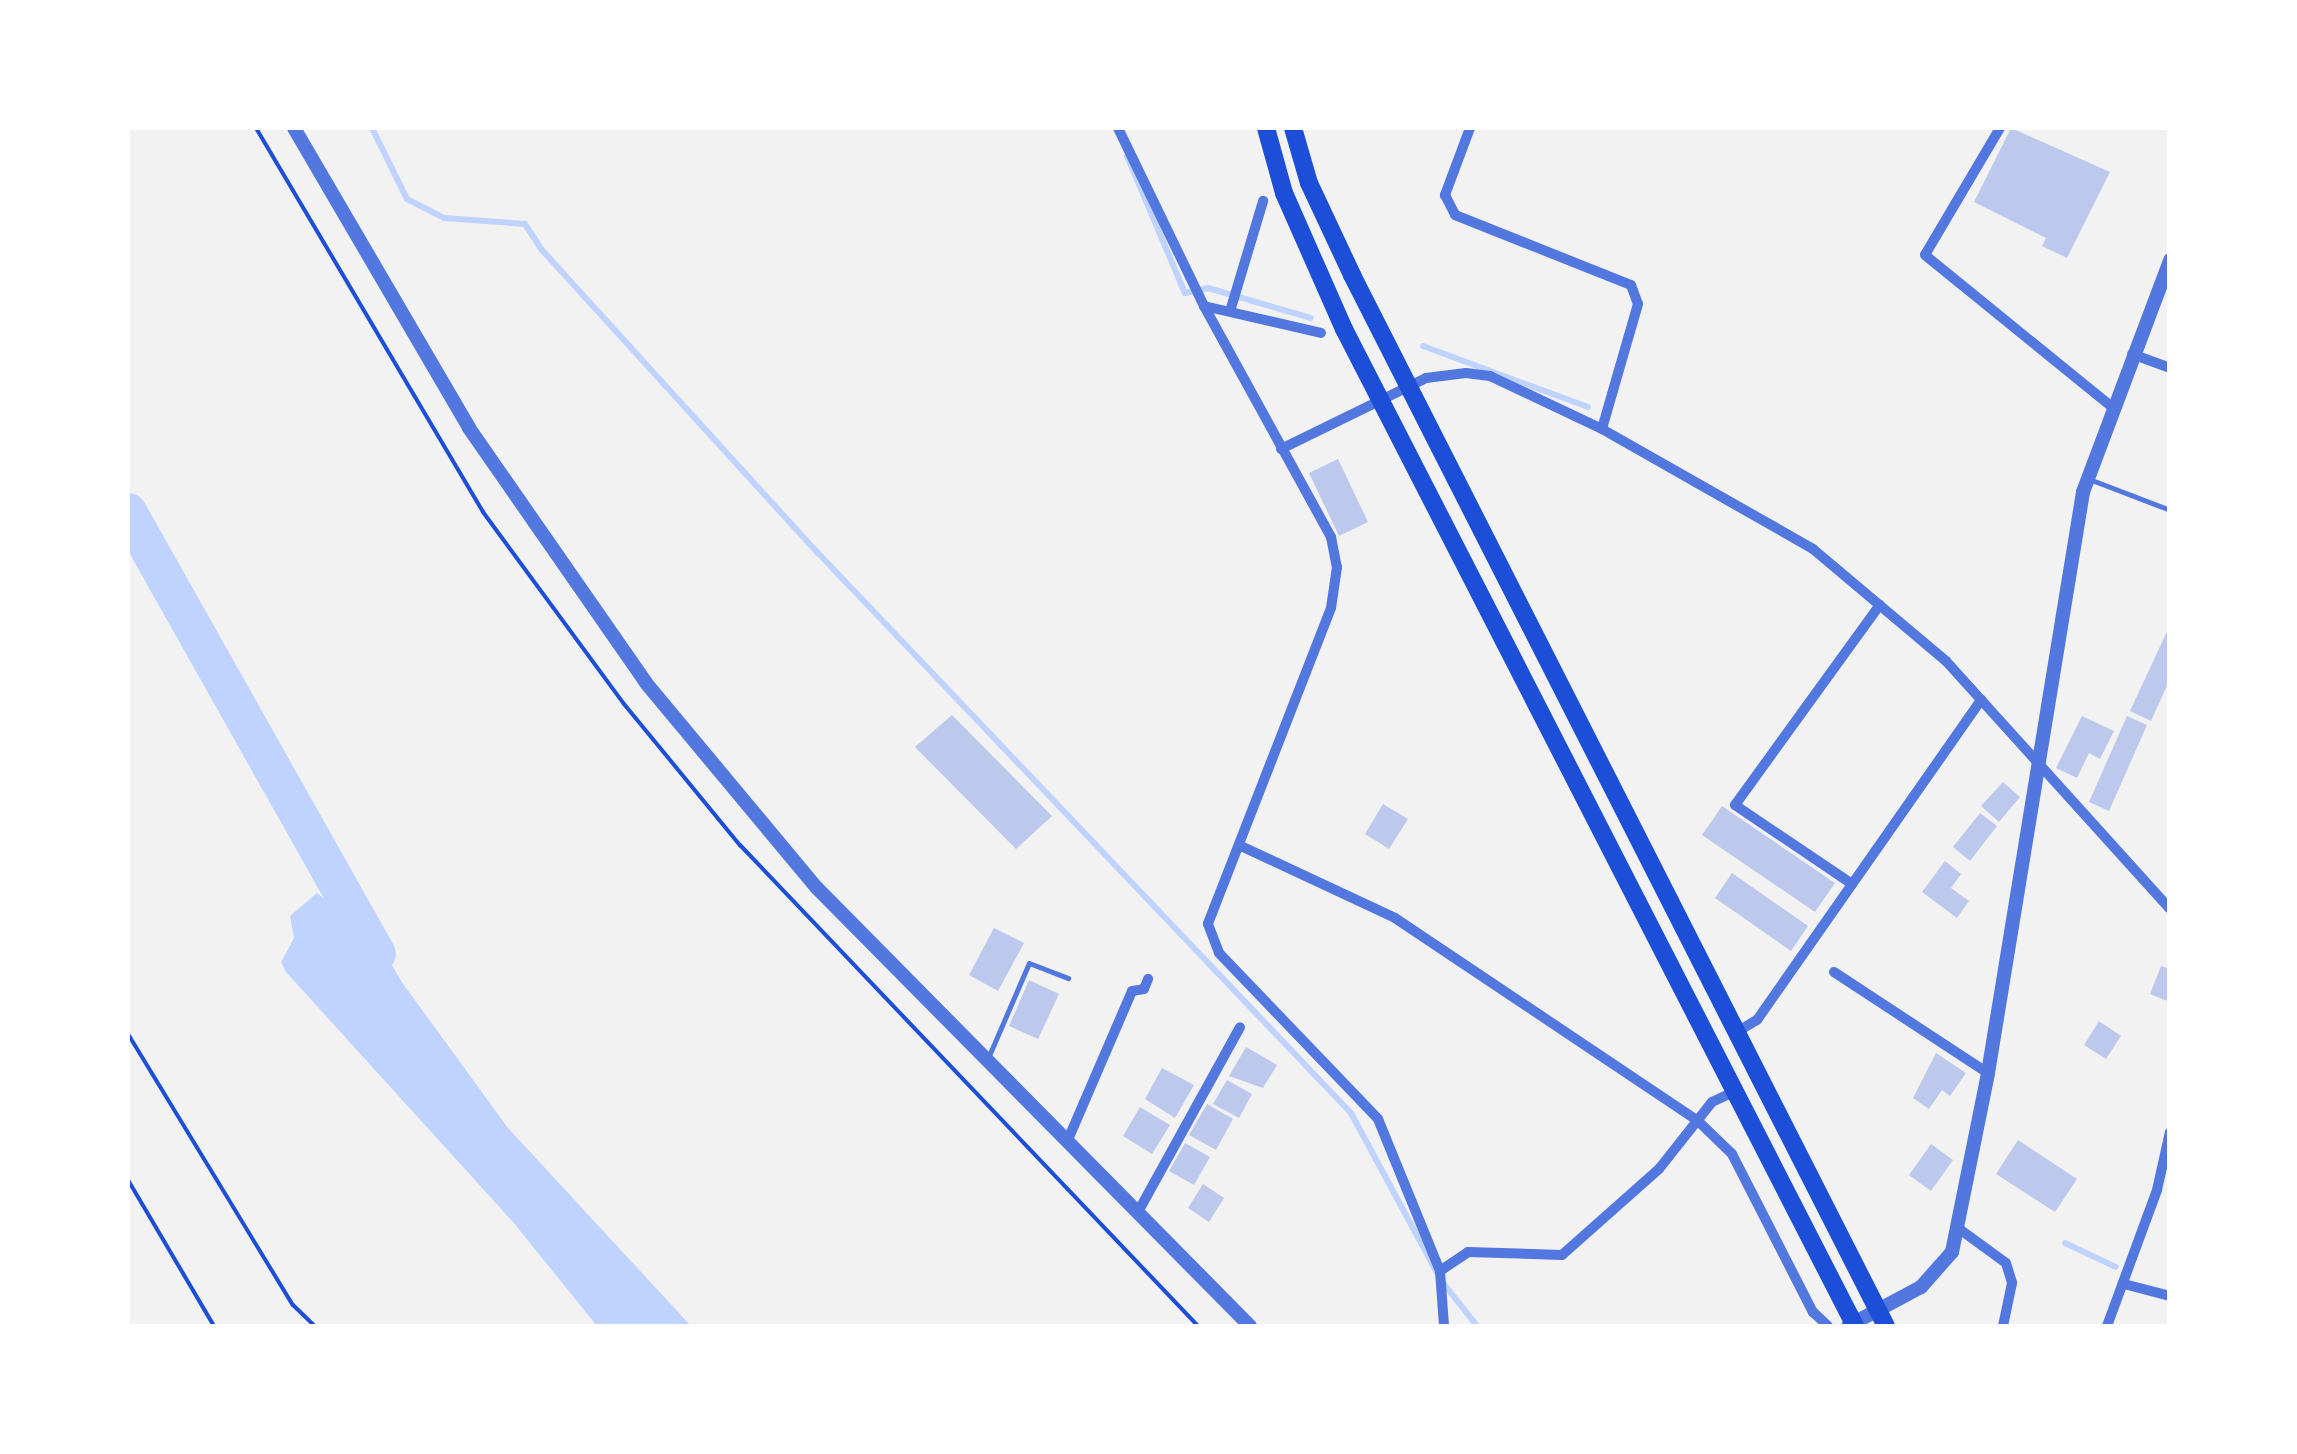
<!DOCTYPE html>
<html>
<head>
<meta charset="utf-8">
<style>
  body { margin:0 }
  #map { position:relative; width:2297px; height:1454px; overflow:hidden; background:#f2f2f2; font-family:"IBM Plex Sans",sans-serif }
  div>[style] { position:absolute }
  [style*='--x'] { left:calc(var(--x)*1px); top:calc(var(--y)*1px); width:calc(var(--w)*1px); rotate:calc(var(--a)*1deg) }
  .water>* { inset:0; background:#bfd3fe }
  .stream>* { height:6px; margin:-3px; padding:0 3px; transform-origin:3px; border-radius:3px; background:#bfd3fe }
  .river>* { height:38px; margin:-19px; padding:0 19px; transform-origin:19px; border-radius:19px; background:#bfd3fe }
  .building>* { inset:0; background:#bdc9ec }
  .path>* { height:4px; margin:-2px; padding:0 2px; transform-origin:2px; border-radius:2px; background:#1d4ed8 }
  .service>* { height:5px; margin:-2.5px; padding:0 2.5px; transform-origin:2.5px; border-radius:2.5px; background:#5277de }
  .minor>* { height:10px; margin:-5px; padding:0 5px; transform-origin:5px; border-radius:5px; background:#5277de }
  .tertiary>* { height:14px; margin:-7px; padding:0 7px; transform-origin:7px; border-radius:7px; background:#5277de }
  .primary>* { height:18px; margin:-9px; padding:0 9px; transform-origin:9px; border-radius:9px; background:#1d4ed8 }
  span { translate:-50% -50%; white-space:nowrap; text-align:center; line-height:1.15; -webkit-text-stroke:8px #fff; paint-order:stroke }
  .frame { position:absolute; inset:0; border:130px solid #fff; pointer-events:none }
</style>
</head>
<body>
<div id="map">
  <div class="water">
    <i style="clip-path:polygon(317px 893px,339px 911px,359px 907px,401px 981px,508px 1128px,691px 1326px,597px 1326px,513px 1222px,286px 972px,281px 962px,294px 938px,290px 916px)"></i>
  </div>
  <div class="stream">
    <i style="--x:372;--y:128;--w:79;--a:63.8"></i>
    <i style="--x:407;--y:199;--w:42;--a:27.2"></i>
    <i style="--x:444;--y:218;--w:81;--a:4.2"></i>
    <i style="--x:525;--y:224;--w:31;--a:57"></i>
    <i style="--x:542;--y:250;--w:411;--a:47.7"></i>
    <i style="--x:819;--y:554;--w:772;--a:46.42"></i>
    <i style="--x:1351;--y:1113;--w:182;--a:61.7"></i>
    <i style="--x:1127;--y:156;--w:149;--a:67.1"></i>
    <i style="--x:1185;--y:293;--w:24;--a:-12"></i>
    <i style="--x:1208;--y:288;--w:107;--a:16.2"></i>
    <i style="--x:1423;--y:346;--w:176;--a:20.3"></i>
    <i style="--x:2065;--y:1243;--w:56;--a:25.2"></i>
    <i style="--x:1444;--y:1284;--w:53;--a:51.8"></i>
  </div>
  <div class="river">
    <i style="--x:128;--y:512;--w:507;--a:60.61"></i>
  </div>
  <div class="building">
    <i style="clip-path:polygon(2011px 128px,2110px 172px,2067px 258px,2042px 246px,2046px 238px,1974px 202px)"></i>
    <i style="clip-path:polygon(1338px 459px,1368px 522px,1339px 536px,1309px 473px)"></i>
    <i style="clip-path:polygon(2170px 625px,2170px 679px,2151px 721px,2130px 711px)"></i>
    <i style="clip-path:polygon(952px 715px,1052px 816px,1016px 849px,915px 747px)"></i>
    <i style="clip-path:polygon(2082px 716px,2114px 731px,2100px 759px,2089px 753px,2077px 778px,2056px 768px)"></i>
    <i style="clip-path:polygon(2127px 716px,2147px 725px,2109px 811px,2089px 802px)"></i>
    <i style="clip-path:polygon(2003px 782px,2020px 797px,1999px 822px,1981px 806px)"></i>
    <i style="clip-path:polygon(1383px 804px,1408px 819px,1389px 849px,1365px 834px)"></i>
    <i style="clip-path:polygon(1722px 806px,1835px 883px,1815px 912px,1702px 835px)"></i>
    <i style="clip-path:polygon(1980px 813px,1997px 826px,1970px 861px,1953px 847px)"></i>
    <i style="clip-path:polygon(1945px 861px,1961px 874px,1951px 888px,1969px 901px,1957px 918px,1922px 892px)"></i>
    <i style="clip-path:polygon(1732px 873px,1808px 926px,1791px 951px,1715px 898px)"></i>
    <i style="clip-path:polygon(994px 928px,1024px 943px,998px 991px,969px 975px)"></i>
    <i style="clip-path:polygon(2161px 966px,2170px 969px,2170px 1002px,2150px 994px)"></i>
    <i style="clip-path:polygon(1029px 980px,1059px 994px,1038px 1039px,1009px 1026px)"></i>
    <i style="clip-path:polygon(2099px 1021px,2121px 1036px,2106px 1059px,2084px 1045px)"></i>
    <i style="clip-path:polygon(1246px 1047px,1277px 1065px,1263px 1088px,1229px 1076px)"></i>
    <i style="clip-path:polygon(1936px 1053px,1966px 1073px,1950px 1096px,1942px 1090px,1929px 1109px,1913px 1098px)"></i>
    <i style="clip-path:polygon(1162px 1068px,1194px 1085px,1175px 1118px,1145px 1099px)"></i>
    <i style="clip-path:polygon(1227px 1080px,1252px 1094px,1239px 1118px,1213px 1104px)"></i>
    <i style="clip-path:polygon(1207px 1104px,1233px 1119px,1216px 1150px,1189px 1135px)"></i>
    <i style="clip-path:polygon(1140px 1107px,1170px 1125px,1152px 1154px,1123px 1136px)"></i>
    <i style="clip-path:polygon(2018px 1140px,2077px 1179px,2055px 1212px,1996px 1174px)"></i>
    <i style="clip-path:polygon(1185px 1143px,1210px 1157px,1194px 1185px,1169px 1171px)"></i>
    <i style="clip-path:polygon(1931px 1144px,1953px 1160px,1931px 1191px,1909px 1175px)"></i>
    <i style="clip-path:polygon(1203px 1184px,1224px 1198px,1209px 1222px,1188px 1208px)"></i>
  </div>
  <div class="path">
    <i style="--x:256;--y:128;--w:446;--a:59.4"></i>
    <i style="--x:483;--y:512;--w:238;--a:53.7"></i>
    <i style="--x:624;--y:704;--w:183;--a:50.6"></i>
    <i style="--x:740;--y:845;--w:664;--a:46.4"></i>
    <i style="--x:128;--y:1034;--w:317;--a:58.7"></i>
    <i style="--x:293;--y:1305;--w:30;--a:44"></i>
    <i style="--x:128;--y:1180;--w:169;--a:59.5"></i>
  </div>
  <div class="service">
    <i style="--x:2089;--y:479;--w:87;--a:20.9"></i>
    <i style="--x:988;--y:1058;--w:103;--a:-66.7"></i>
    <i style="--x:1029;--y:963;--w:42;--a:21"></i>
  </div>
  <div class="minor">
    <i style="--x:1118;--y:128;--w:198;--a:64.2"></i>
    <i style="--x:1204;--y:306;--w:264;--a:61.2"></i>
    <i style="--x:1331;--y:537;--w:31;--a:79"></i>
    <i style="--x:1337;--y:567;--w:41;--a:98.3"></i>
    <i style="--x:1331;--y:608;--w:339;--a:111.3"></i>
    <i style="--x:1208;--y:924;--w:31;--a:69"></i>
    <i style="--x:1219;--y:953;--w:230;--a:46.2"></i>
    <i style="--x:1378;--y:1119;--w:164;--a:67.8"></i>
    <i style="--x:1440;--y:1271;--w:55;--a:85.8"></i>
    <i style="--x:1470;--y:128;--w:72;--a:110.5"></i>
    <i style="--x:1445;--y:195;--w:22;--a:63"></i>
    <i style="--x:1455;--y:215;--w:189;--a:21.7"></i>
    <i style="--x:1631;--y:285;--w:20;--a:70"></i>
    <i style="--x:1638;--y:304;--w:130;--a:106.1"></i>
    <i style="--x:2000;--y:128;--w:147;--a:120.6"></i>
    <i style="--x:1925;--y:255;--w:240;--a:39.1"></i>
    <i style="--x:1204;--y:306;--w:120;--a:13"></i>
    <i style="--x:1231;--y:308;--w:112;--a:-73.3"></i>
    <i style="--x:2132;--y:354;--w:40;--a:20.2"></i>
    <i style="--x:1281;--y:449;--w:161;--a:-26.1"></i>
    <i style="--x:1426;--y:378;--w:40;--a:-7.1"></i>
    <i style="--x:1466;--y:373;--w:24;--a:7"></i>
    <i style="--x:1490;--y:376;--w:124;--a:25.3"></i>
    <i style="--x:1602;--y:429;--w:243;--a:29.6"></i>
    <i style="--x:1813;--y:549;--w:174;--a:40.1"></i>
    <i style="--x:1946;--y:661;--w:334;--a:47.9"></i>
    <i style="--x:1243;--y:847;--w:168;--a:25"></i>
    <i style="--x:1395;--y:918;--w:365;--a:33.8"></i>
    <i style="--x:1698;--y:1121;--w:47;--a:44.1"></i>
    <i style="--x:1732;--y:1154;--w:178;--a:62.9"></i>
    <i style="--x:1813;--y:1312;--w:21;--a:43"></i>
    <i style="--x:1852;--y:884;--w:141;--a:-146"></i>
    <i style="--x:1735;--y:805;--w:247;--a:-54.1"></i>
    <i style="--x:1834;--y:972;--w:184;--a:33.3"></i>
    <i style="--x:1735;--y:1033;--w:26;--a:-31"></i>
    <i style="--x:1757;--y:1020;--w:391;--a:-55"></i>
    <i style="--x:1067;--y:1142;--w:164;--a:-66.7"></i>
    <i style="--x:1132;--y:991;--w:12;--a:-9"></i>
    <i style="--x:1144;--y:989;--w:11;--a:-68"></i>
    <i style="--x:1138;--y:1212;--w:211;--a:-61.1"></i>
    <i style="--x:1958;--y:1228;--w:59;--a:36.1"></i>
    <i style="--x:2006;--y:1263;--w:21;--a:73"></i>
    <i style="--x:2012;--y:1283;--w:44;--a:101.8"></i>
    <i style="--x:1440;--y:1271;--w:34;--a:-34"></i>
    <i style="--x:1468;--y:1252;--w:94;--a:1.8"></i>
    <i style="--x:1562;--y:1255;--w:130;--a:-41.6"></i>
    <i style="--x:1659;--y:1169;--w:85;--a:-51.7"></i>
    <i style="--x:1712;--y:1102;--w:23;--a:-25"></i>
    <i style="--x:2124;--y:1284;--w:48;--a:14.6"></i>
    <i style="--x:2107;--y:1326;--w:145;--a:-69.8"></i>
    <i style="--x:2157;--y:1190;--w:59;--a:-77.4"></i>
  </div>
  <div class="tertiary">
    <i style="--x:294;--y:128;--w:347;--a:59.7"></i>
    <i style="--x:469;--y:428;--w:310;--a:55.2"></i>
    <i style="--x:646;--y:683;--w:267;--a:50.2"></i>
    <i style="--x:817;--y:888;--w:616;--a:45.33"></i>
    <i style="--x:1848;--y:1326;--w:83;--a:-28.1"></i>
    <i style="--x:1921;--y:1287;--w:47;--a:-48.5"></i>
    <i style="--x:1952;--y:1252;--w:183;--a:-78.6"></i>
    <i style="--x:1988;--y:1073;--w:589;--a:-80.71"></i>
    <i style="--x:2083;--y:492;--w:248;--a:-69.4"></i>
  </div>
  <div class="primary">
    <i style="--x:1266;--y:128;--w:67;--a:74.5"></i>
    <i style="--x:1284;--y:193;--w:149;--a:66.2"></i>
    <i style="--x:1344;--y:329;--w:1120;--a:62.86"></i>
    <i style="--x:1293;--y:128;--w:57;--a:73.8"></i>
    <i style="--x:1309;--y:183;--w:102;--a:64.9"></i>
    <i style="--x:1352;--y:275;--w:1179;--a:63.07"></i>
  </div>
  <div class="frame"></div>
</div>
</body>
</html>
